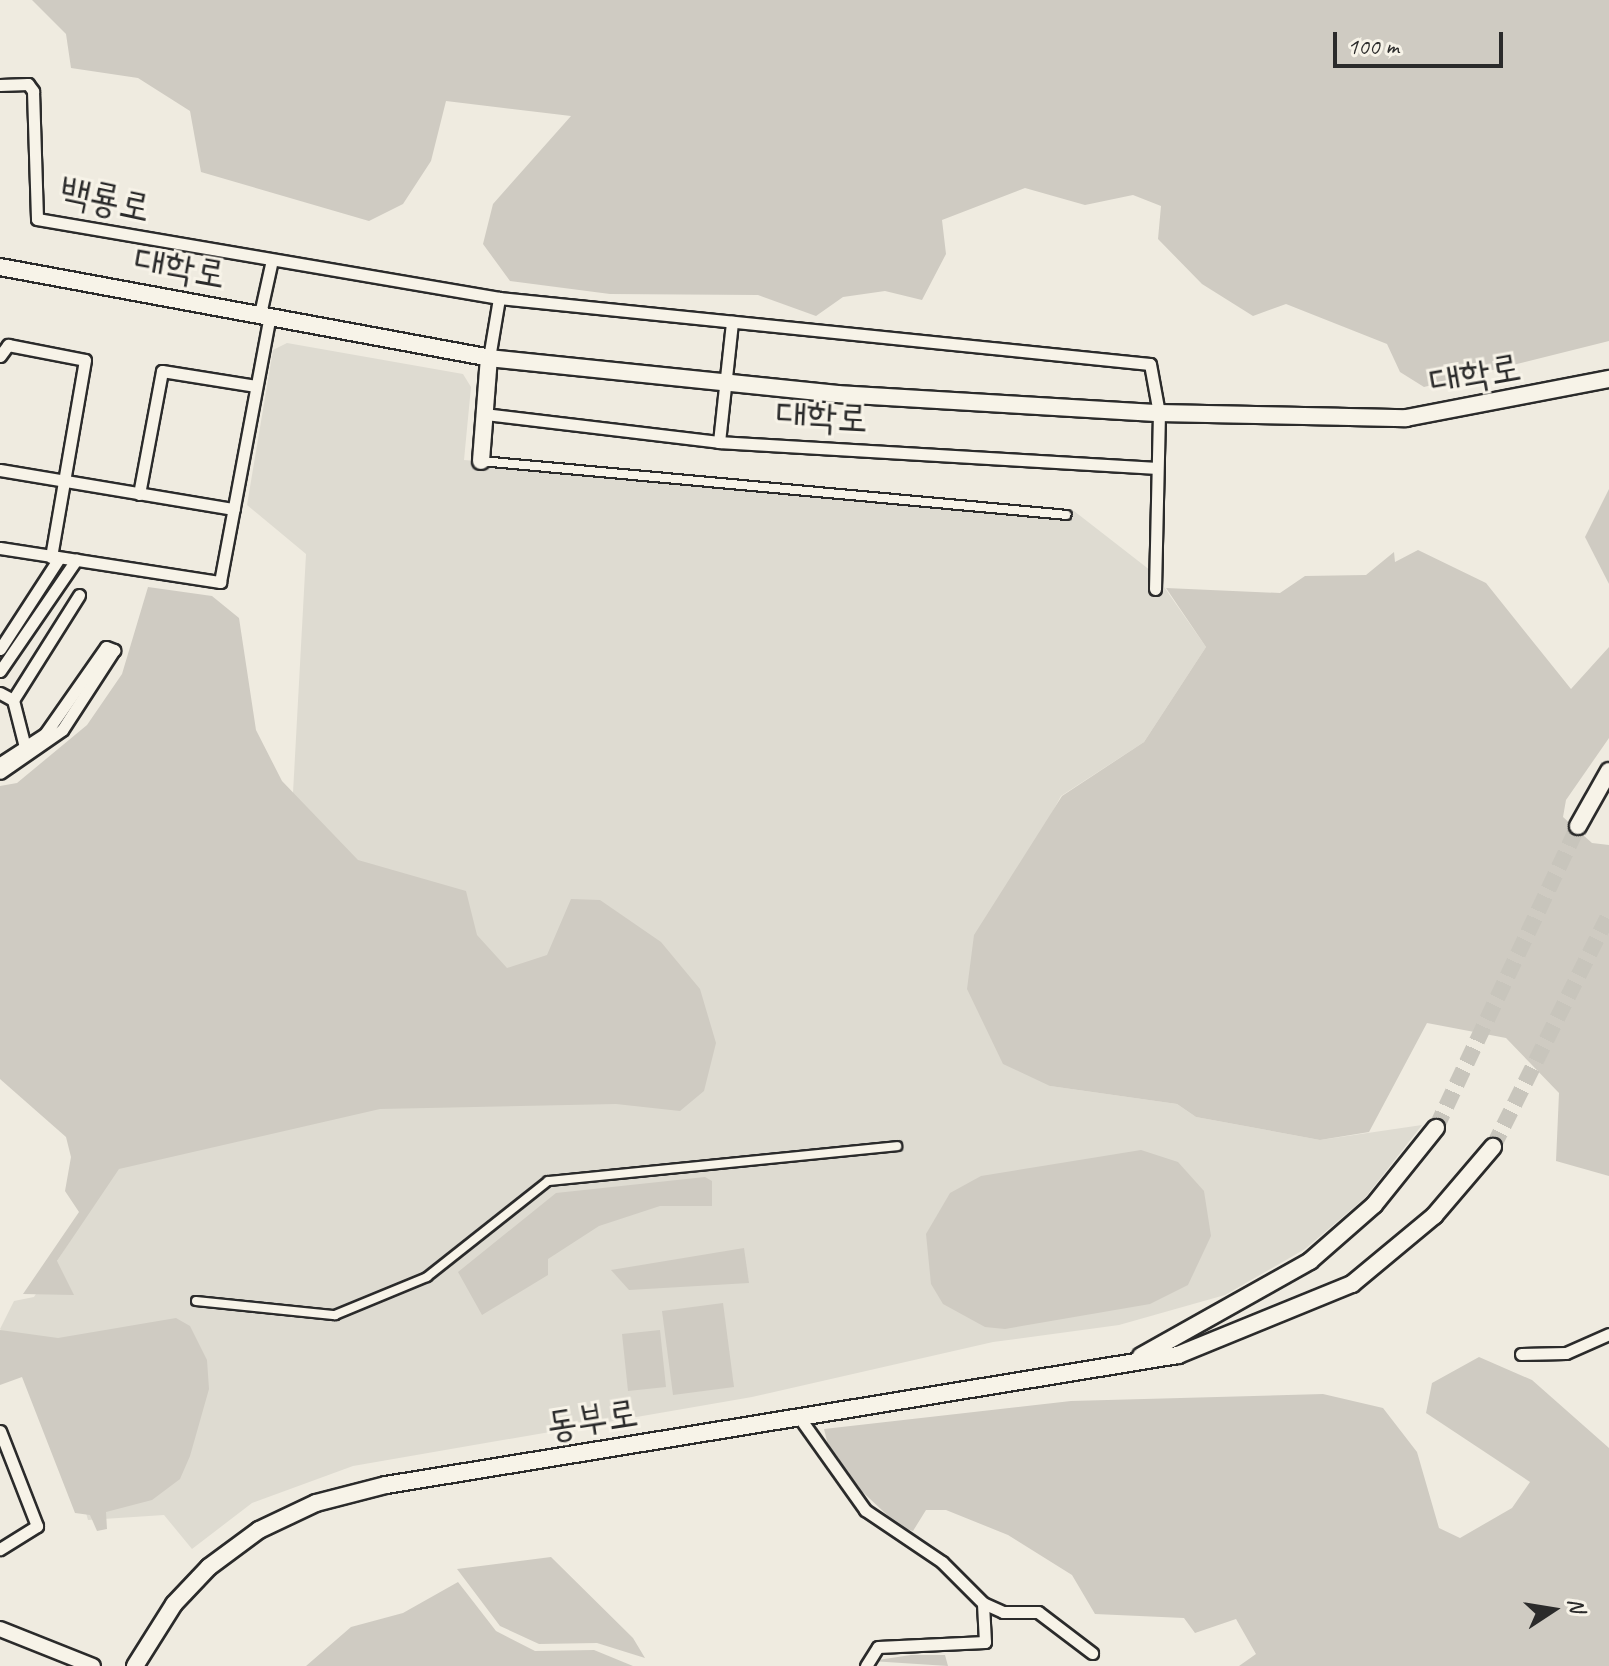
<!DOCTYPE html>
<html>
<head>
<meta charset="utf-8">
<style>
  body { margin:0 }
  #map { position:relative; width:1609px; height:1666px; overflow:hidden; background:#efebe0; font-family:Caveat,"Poor Story",sans-serif }
  div>[style] { position:absolute }
  [style*='--x'] { left:calc(var(--x)*1px); top:calc(var(--y)*1px); width:calc(var(--w)*1px); rotate:calc(var(--a)*1deg) }
  .built>* { inset:0; background:#dedbd1 }
  .green>* { inset:0; background:#cfcbc2 }
  .secondary-tunnel>* { height:16px; margin-top:-8px; transform-origin:0; background:repeating-linear-gradient(90deg,#c8c5bc 0 16px,transparent 0 24px) }
  .roads { filter:drop-shadow(2px 0 #2b2b2b) drop-shadow(-2px 0 #2b2b2b) drop-shadow(0 2px #2b2b2b) drop-shadow(0 -2px #2b2b2b) }
  .pedestrian>* { height:8px; margin:-4px; padding:0 4px; transform-origin:4px; border-radius:4px; background:#f7f3e8 }
  .minor>* { height:11px; margin:-5.5px; padding:0 5.5px; transform-origin:5.5px; border-radius:5.5px; background:#f7f3e8 }
  .tertiary>* { height:14px; margin:-7px; padding:0 7px; transform-origin:7px; border-radius:7px; background:#f7f3e8 }
  .secondary>* { height:16px; margin:-8px; padding:0 8px; transform-origin:8px; border-radius:8px; background:#f7f3e8 }
  span { translate:-50% -50%; white-space:nowrap; text-align:center; line-height:1.15; -webkit-text-stroke:6px #f7f3e8; paint-order:stroke }
  .street-label { font-size:38px; color:#2b2b2b }
  .north { position:absolute; left:1513px; top:1570px; width:80px; height:80px; -webkit-text-stroke:6px #f7f3e8; paint-order:stroke; rotate:78deg; font-size:22px; font-weight:700; line-height:32px; text-align:center; color:#2b2b2b }
  .north::after { content:''; display:block; margin:auto; width:28px; height:36px; background:#2b2b2b; clip-path:polygon(50% 0,100% 100%,50% 72%,0 100%) }
  .scale { position:absolute; left:1333px; top:32px; width:170px; height:36px; box-sizing:border-box; border:4px solid #2b2b2b; border-top:0; padding-left:10px; font-size:24px; line-height:28px; white-space:nowrap; color:#2b2b2b; -webkit-text-stroke:6px #f7f3e8; paint-order:stroke }
</style>
</head>
<body>
<div id="map">
  <div class="built">
    <i style="clip-path:polygon(287px 343px,463px 374px,471px 387px,464px 460px,1074px 511px,1155px 574px,1206px 647px,1144px 742px,1061px 796px,1022px 868px,1050px 1086px,1177px 1104px,1196px 1117px,1320px 1140px,1422px 1125px,1365px 1198px,1305px 1249px,1225px 1295px,1119px 1325px,993px 1342px,752px 1397px,353px 1466px,252px 1503px,192px 1549px,164px 1515px,88px 1520px,52px 1392px,0 1329px,14px 1301px,34px 1297px,156px 1107px,282px 995px,306px 554px,247px 505px,273px 350px)"></i>
  </div>
  <div class="green">
    <i style="clip-path:polygon(32px 0,1609px 0,1609px 341px,1424px 387px,1400px 372px,1387px 344px,1286px 304px,1253px 316px,1202px 284px,1158px 239px,1161px 206px,1133px 195px,1085px 205px,1025px 188px,942px 220px,946px 254px,922px 300px,885px 291px,843px 297px,816px 316px,758px 295px,610px 294px,510px 281px,483px 244px,493px 204px,571px 116px,446px 101px,431px 161px,403px 204px,369px 221px,201px 172px,190px 111px,138px 78px,71px 68px,66px 34px)"></i>
    <i style="clip-path:polygon(1609px 489px,1609px 584px,1585px 537px)"></i>
    <i style="clip-path:polygon(1418px 550px,1486px 583px,1571px 689px,1609px 647px,1609px 738px,1566px 800px,1563px 817px,1592px 843px,1609px 845px,1609px 1176px,1556px 1161px,1559px 1093px,1506px 1038px,1427px 1023px,1369px 1132px,1320px 1140px,1196px 1117px,1177px 1104px,1050px 1086px,1003px 1064px,967px 989px,974px 935px,1062px 796px,1144px 742px,1206px 647px,1166px 588px,1280px 593px,1305px 576px,1366px 575px,1394px 552px,1395px 562px)"></i>
    <i style="clip-path:polygon(148px 587px,212px 596px,239px 618px,256px 730px,282px 781px,358px 860px,466px 891px,477px 935px,507px 968px,547px 955px,571px 899px,600px 900px,661px 942px,700px 989px,716px 1043px,704px 1091px,680px 1111px,616px 1104px,380px 1109px,119px 1169px,57px 1261px,74px 1295px,23px 1294px,79px 1212px,65px 1191px,71px 1157px,66px 1137px,0 1079px,0 786px,17px 783px,87px 725px,122px 674px)"></i>
    <i style="clip-path:polygon(1141px 1150px,1178px 1162px,1204px 1191px,1211px 1236px,1188px 1285px,1150px 1304px,1005px 1329px,985px 1327px,943px 1304px,931px 1284px,926px 1234px,950px 1193px,981px 1176px)"></i>
    <i style="clip-path:polygon(705px 1177px,712px 1181px,712px 1206px,660px 1206px,599px 1226px,548px 1259px,548px 1275px,482px 1315px,458px 1272px,556px 1193px)"></i>
    <i style="clip-path:polygon(744px 1248px,749px 1283px,629px 1290px,611px 1270px)"></i>
    <i style="clip-path:polygon(723px 1303px,734px 1387px,673px 1395px,662px 1311px)"></i>
    <i style="clip-path:polygon(176px 1318px,190px 1326px,207px 1360px,209px 1389px,190px 1456px,180px 1479px,152px 1500px,106px 1512px,107px 1529px,97px 1531px,90px 1515px,75px 1513px,22px 1377px,0 1385px,0 1330px,58px 1338px)"></i>
    <i style="clip-path:polygon(660px 1330px,666px 1387px,628px 1391px,622px 1334px)"></i>
    <i style="clip-path:polygon(1479px 1357px,1532px 1380px,1609px 1448px,1609px 1666px,1239px 1666px,1256px 1654px,1236px 1619px,1195px 1633px,1184px 1618px,1095px 1614px,1072px 1575px,1008px 1535px,946px 1510px,926px 1510px,913px 1531px,900px 1527px,854px 1484px,829px 1449px,824px 1429px,1071px 1401px,1323px 1394px,1383px 1408px,1417px 1452px,1439px 1528px,1460px 1538px,1512px 1508px,1530px 1482px,1426px 1413px,1432px 1383px)"></i>
    <i style="clip-path:polygon(551px 1557px,633px 1638px,645px 1658px,597px 1643px,539px 1644px,500px 1626px,457px 1569px)"></i>
    <i style="clip-path:polygon(458px 1582px,496px 1631px,535px 1651px,594px 1650px,633px 1666px,306px 1666px,351px 1627px,403px 1613px)"></i>
    <i style="clip-path:polygon(911px 1655px,945px 1655px,948px 1666px,871px 1661px)"></i>
  </div>
  <div class="secondary-tunnel">
    <i style="--x:1436;--y:1128;--w:334;--a:-64.8"></i>
    <i style="--x:1493;--y:1147;--w:260;--a:-63.5"></i>
  </div>
  <div class="roads">
    <div class="pedestrian">
      <i style="--x:481;--y:461;--w:588;--a:5.26"></i>
      <i style="--x:196;--y:1301;--w:140;--a:5.8"></i>
      <i style="--x:335;--y:1315;--w:100;--a:-22.4"></i>
      <i style="--x:427;--y:1277;--w:154;--a:-38.4"></i>
      <i style="--x:548;--y:1181;--w:351;--a:-5.7"></i>
    </div>
    <div class="minor">
      <i style="--x:0;--y:85;--w:28;--a:-2"></i>
      <i style="--x:28;--y:84;--w:9;--a:54"></i>
      <i style="--x:33;--y:91;--w:128;--a:88.2"></i>
      <i style="--x:37;--y:219;--w:469;--a:9.7"></i>
      <i style="--x:499;--y:298;--w:654;--a:5.79"></i>
      <i style="--x:1150;--y:364;--w:50;--a:79.6"></i>
      <i style="--x:1159;--y:413;--w:176;--a:91.3"></i>
      <i style="--x:260;--y:314;--w:55;--a:-77.5"></i>
      <i style="--x:0;--y:356;--w:14;--a:-54"></i>
      <i style="--x:8;--y:345;--w:78;--a:11"></i>
      <i style="--x:85;--y:360;--w:200;--a:99.8"></i>
      <i style="--x:489;--y:358;--w:61;--a:-80.5"></i>
      <i style="--x:485;--y:414;--w:236;--a:6.8"></i>
      <i style="--x:719;--y:442;--w:438;--a:3.4"></i>
      <i style="--x:719;--y:442;--w:121;--a:-83.8"></i>
      <i style="--x:0;--y:470;--w:237;--a:9.5"></i>
      <i style="--x:139;--y:494;--w:125;--a:-79.4"></i>
      <i style="--x:162;--y:371;--w:95;--a:9.1"></i>
      <i style="--x:0;--y:548;--w:223;--a:8.8"></i>
      <i style="--x:220;--y:582;--w:272;--a:-79.4"></i>
      <i style="--x:0;--y:649;--w:108;--a:-57"></i>
      <i style="--x:0;--y:671;--w:135;--a:-55.6"></i>
      <i style="--x:0;--y:693;--w:15;--a:28"></i>
      <i style="--x:13;--y:700;--w:49;--a:75.7"></i>
      <i style="--x:13;--y:700;--w:124;--a:-57.8"></i>
      <i style="--x:0;--y:763;--w:54;--a:-32.8"></i>
      <i style="--x:45;--y:734;--w:106;--a:-55"></i>
      <i style="--x:106;--y:647;--w:9;--a:21"></i>
      <i style="--x:114;--y:650;--w:95;--a:123"></i>
      <i style="--x:62;--y:730;--w:75;--a:145.3"></i>
      <i style="--x:1521;--y:1354;--w:45;--a:-1.3"></i>
      <i style="--x:1566;--y:1353;--w:47;--a:-23.8"></i>
      <i style="--x:799;--y:1417;--w:114;--a:54.6"></i>
      <i style="--x:865;--y:1510;--w:93;--a:34"></i>
      <i style="--x:942;--y:1562;--w:58;--a:45"></i>
      <i style="--x:983;--y:1603;--w:22;--a:24"></i>
      <i style="--x:1003;--y:1612;--w:35;--a:0"></i>
      <i style="--x:1038;--y:1612;--w:68;--a:37.2"></i>
      <i style="--x:0;--y:1431;--w:102;--a:68.7"></i>
      <i style="--x:37;--y:1526;--w:44;--a:148.1"></i>
      <i style="--x:866;--y:1666;--w:22;--a:-58"></i>
      <i style="--x:878;--y:1647;--w:107;--a:-2.7"></i>
      <i style="--x:985;--y:1642;--w:39;--a:-93"></i>
    </div>
    <div class="tertiary">
      <i style="--x:0;--y:1629;--w:100;--a:21.7"></i>
    </div>
    <div class="secondary">
      <i style="--x:0;--y:267;--w:497;--a:10.5"></i>
      <i style="--x:489;--y:358;--w:350;--a:5.9"></i>
      <i style="--x:837;--y:394;--w:323;--a:3.4"></i>
      <i style="--x:1159;--y:413;--w:247;--a:1.2"></i>
      <i style="--x:1406;--y:418;--w:207;--a:-10.9"></i>
      <i style="--x:481;--y:461;--w:103;--a:-85.6"></i>
      <i style="--x:1578;--y:826;--w:63;--a:-60.6"></i>
      <i style="--x:1141;--y:1356;--w:194;--a:-29.3"></i>
      <i style="--x:1310;--y:1261;--w:85;--a:-41.2"></i>
      <i style="--x:1374;--y:1205;--w:99;--a:-51.2"></i>
      <i style="--x:135;--y:1666;--w:73;--a:-57.8"></i>
      <i style="--x:174;--y:1604;--w:51;--a:-46.6"></i>
      <i style="--x:209;--y:1567;--w:62;--a:-36.5"></i>
      <i style="--x:259;--y:1530;--w:63;--a:-25.3"></i>
      <i style="--x:316;--y:1503;--w:72;--a:-14.4"></i>
      <i style="--x:386;--y:1485;--w:803;--a:-9.32"></i>
      <i style="--x:1178;--y:1355;--w:188;--a:-22.2"></i>
      <i style="--x:1352;--y:1284;--w:107;--a:-39.7"></i>
      <i style="--x:1434;--y:1216;--w:91;--a:-49.5"></i>
    </div>
  </div>
  <div class="street-label">
    <span style="left:105px;top:199px;rotate:12deg">백룡로</span>
    <span style="left:180px;top:267px;rotate:10deg">대학로</span>
    <span style="left:1475px;top:374px;rotate:-10deg">대학로</span>
    <span style="left:822px;top:416px;rotate:3deg">대학로</span>
    <span style="left:592px;top:1419px;rotate:-9deg">동부로</span>
  </div>
  <div class="north">N</div>
  <div class="scale">100 m</div>
</div>
</body>
</html>
